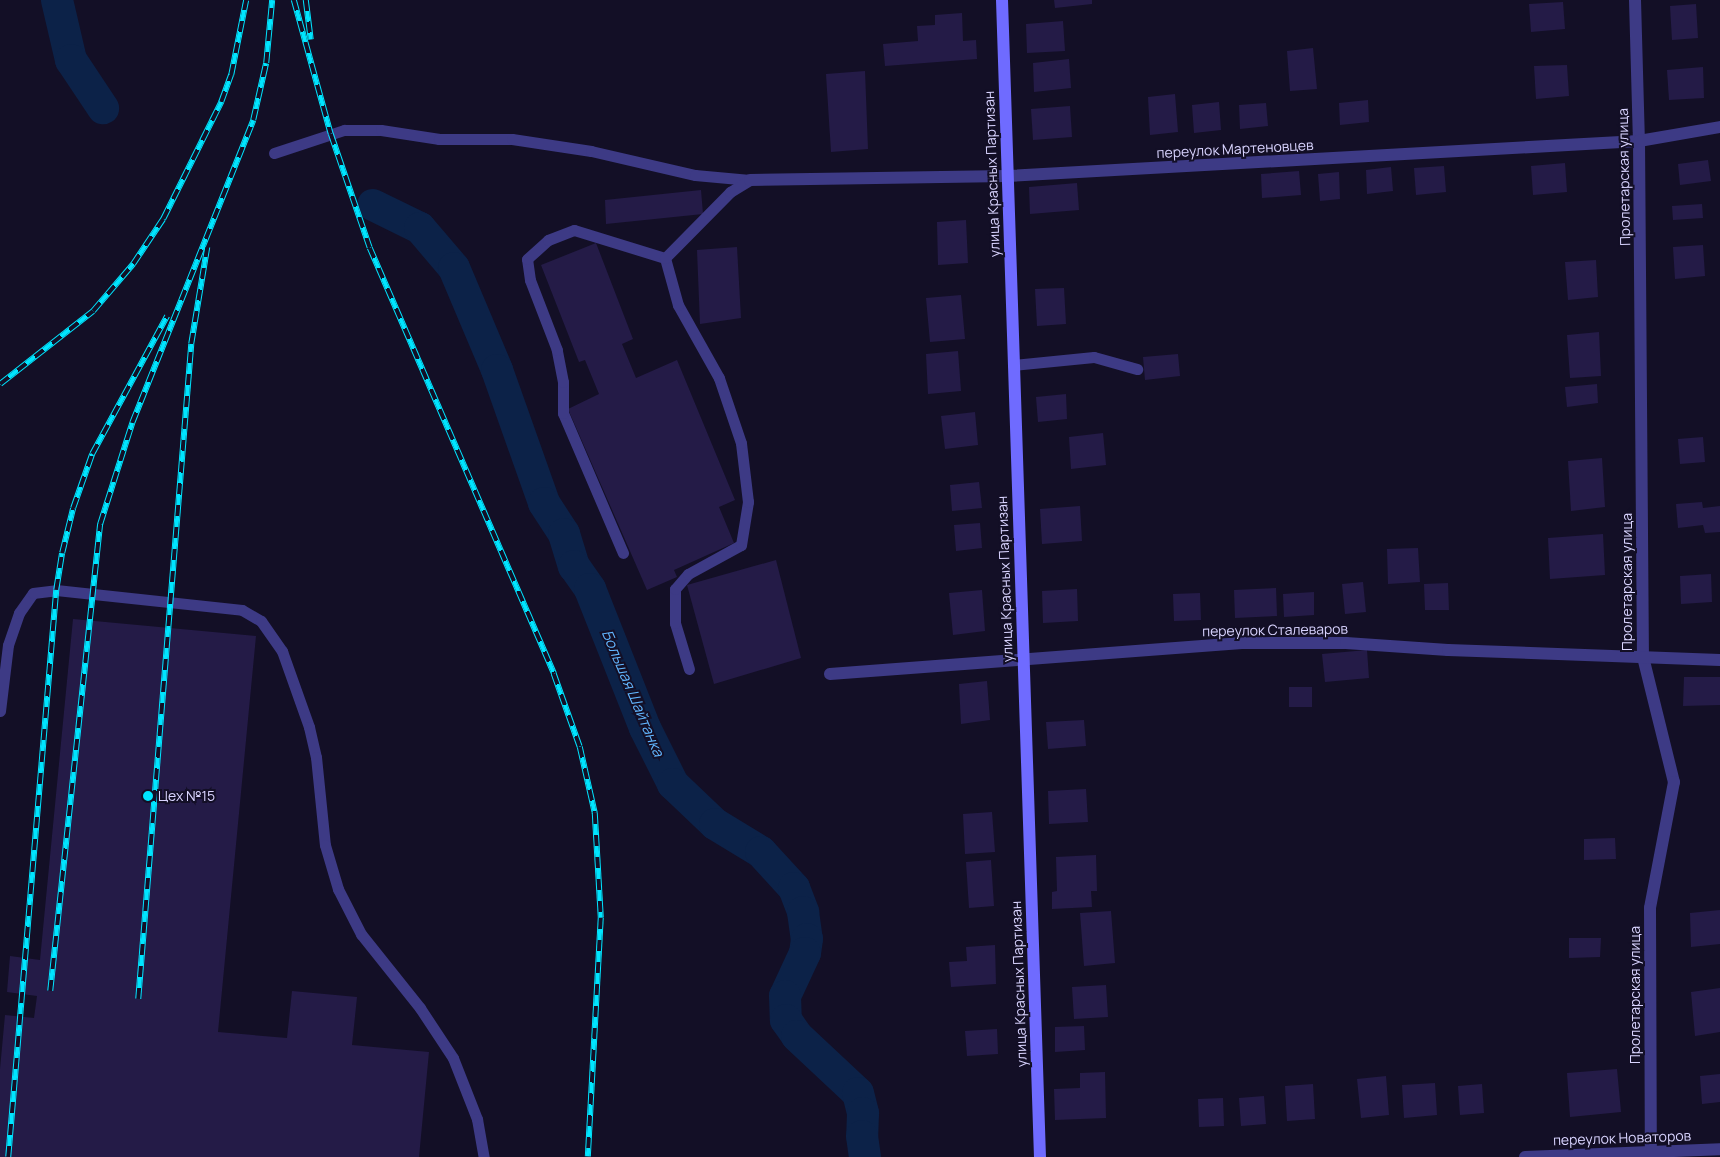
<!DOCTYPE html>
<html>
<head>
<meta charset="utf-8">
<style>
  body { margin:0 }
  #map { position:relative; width:1720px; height:1157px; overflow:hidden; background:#130f26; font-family:Manrope,sans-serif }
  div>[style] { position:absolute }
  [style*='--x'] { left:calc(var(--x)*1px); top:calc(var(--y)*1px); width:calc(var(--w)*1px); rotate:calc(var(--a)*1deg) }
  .river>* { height:32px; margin:-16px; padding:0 16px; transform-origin:16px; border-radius:16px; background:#0c2248 }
  .building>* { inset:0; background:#241b47 }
  .lane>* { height:11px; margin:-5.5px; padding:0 5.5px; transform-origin:5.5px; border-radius:5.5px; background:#3d3a85 }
  .street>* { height:12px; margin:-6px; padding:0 6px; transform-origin:6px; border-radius:6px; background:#3d3a85 }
  .secondary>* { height:12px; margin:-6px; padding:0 6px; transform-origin:6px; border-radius:6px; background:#6f6bff }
  .rail>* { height:5.5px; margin-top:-2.75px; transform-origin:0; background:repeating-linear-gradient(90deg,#130f26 0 11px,#00e5ff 0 22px); box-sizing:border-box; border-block:1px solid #00e5ff }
  .dots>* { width:14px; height:14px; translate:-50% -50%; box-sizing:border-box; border:2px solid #130f26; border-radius:50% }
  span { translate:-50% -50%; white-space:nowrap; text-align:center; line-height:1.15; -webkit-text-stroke:4px #130f26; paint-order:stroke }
  .street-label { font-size:14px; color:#d9d4ff }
  .poi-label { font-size:14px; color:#d9d4ff }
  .left { translate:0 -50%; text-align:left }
  .water-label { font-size:15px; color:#62b6ff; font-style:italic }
</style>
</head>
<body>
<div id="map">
  <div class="river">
    <i style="--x:57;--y:0;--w:62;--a:76.9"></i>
    <i style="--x:71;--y:60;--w:58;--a:56.3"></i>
    <i style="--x:373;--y:205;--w:52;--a:26.1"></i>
    <i style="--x:420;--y:228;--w:52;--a:49.6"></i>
    <i style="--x:454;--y:268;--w:111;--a:67.1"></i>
    <i style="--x:497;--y:370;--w:141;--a:70.5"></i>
    <i style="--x:544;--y:503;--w:37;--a:57"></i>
    <i style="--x:564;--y:534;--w:34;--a:73"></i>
    <i style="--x:574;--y:566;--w:28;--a:55"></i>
    <i style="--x:590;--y:589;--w:149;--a:68.4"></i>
    <i style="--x:645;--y:728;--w:63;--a:63.4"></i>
    <i style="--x:673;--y:784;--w:58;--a:43.6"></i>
    <i style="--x:715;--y:824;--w:54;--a:31.3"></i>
    <i style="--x:761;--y:852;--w:49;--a:47.5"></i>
    <i style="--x:794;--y:888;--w:26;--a:69"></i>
    <i style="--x:803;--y:912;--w:27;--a:82"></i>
    <i style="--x:807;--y:939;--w:14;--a:98"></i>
    <i style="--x:805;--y:953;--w:47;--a:114.9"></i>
    <i style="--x:785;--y:996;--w:24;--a:88"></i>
    <i style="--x:786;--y:1020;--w:19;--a:55"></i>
    <i style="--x:797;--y:1036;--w:83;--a:43.1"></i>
    <i style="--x:858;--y:1093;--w:21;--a:76"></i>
    <i style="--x:863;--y:1113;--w:23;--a:92"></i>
    <i style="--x:862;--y:1136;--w:21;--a:82"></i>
  </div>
  <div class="building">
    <i style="clip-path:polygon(1054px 0,1092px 0,1092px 4px,1055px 8px)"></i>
    <i style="clip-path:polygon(1563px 2px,1565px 29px,1531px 32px,1529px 4px)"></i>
    <i style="clip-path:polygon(1696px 4px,1698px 38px,1672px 40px,1670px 6px)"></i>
    <i style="clip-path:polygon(962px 13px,963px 41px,976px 40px,977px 59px,885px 66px,883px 44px,918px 41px,917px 26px,935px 25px,935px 15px)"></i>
    <i style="clip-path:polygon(1063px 21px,1065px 51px,1027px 53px,1026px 24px)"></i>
    <i style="clip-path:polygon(1313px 48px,1317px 89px,1290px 91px,1287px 51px)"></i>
    <i style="clip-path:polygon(1069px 59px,1071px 88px,1034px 92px,1033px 63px)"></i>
    <i style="clip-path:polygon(1567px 65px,1569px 96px,1536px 99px,1534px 66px)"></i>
    <i style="clip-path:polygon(1703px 67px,1704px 98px,1669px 100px,1667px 70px)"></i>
    <i style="clip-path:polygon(865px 71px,868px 149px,831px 152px,826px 74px)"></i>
    <i style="clip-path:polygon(1175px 94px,1178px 132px,1150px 135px,1148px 97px)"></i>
    <i style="clip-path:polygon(1368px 100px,1369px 122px,1340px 125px,1339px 103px)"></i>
    <i style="clip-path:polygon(1219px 102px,1221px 130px,1194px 133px,1192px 105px)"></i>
    <i style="clip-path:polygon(1266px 103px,1268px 126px,1240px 129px,1239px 105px)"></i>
    <i style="clip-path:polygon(1070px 106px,1072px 137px,1033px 140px,1031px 109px)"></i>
    <i style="clip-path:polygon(1708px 160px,1711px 181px,1680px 185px,1678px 164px)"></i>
    <i style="clip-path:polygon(1565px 163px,1567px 192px,1533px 195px,1531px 166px)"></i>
    <i style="clip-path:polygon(1444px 166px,1446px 192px,1416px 195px,1414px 168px)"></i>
    <i style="clip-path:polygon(1391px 167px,1393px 191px,1367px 194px,1366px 170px)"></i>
    <i style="clip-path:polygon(1299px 171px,1301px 195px,1262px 198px,1261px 174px)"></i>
    <i style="clip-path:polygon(1339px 172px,1340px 199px,1320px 201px,1318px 174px)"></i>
    <i style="clip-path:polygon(1077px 183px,1079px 210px,1030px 214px,1029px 187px)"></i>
    <i style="clip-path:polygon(701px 190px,703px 214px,606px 224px,605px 200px)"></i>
    <i style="clip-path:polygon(1702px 204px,1703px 218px,1673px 220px,1672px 206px)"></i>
    <i style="clip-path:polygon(966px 220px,968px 263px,938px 265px,937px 222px)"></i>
    <i style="clip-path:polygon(596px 243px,633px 339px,622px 344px,636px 378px,677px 360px,735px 500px,719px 507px,734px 543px,674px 570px,677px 577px,647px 590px,568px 409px,599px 394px,585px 360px,579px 362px,541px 265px)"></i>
    <i style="clip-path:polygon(1703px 245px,1705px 276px,1675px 279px,1673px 247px)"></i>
    <i style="clip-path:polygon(737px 247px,741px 318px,700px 324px,697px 250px)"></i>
    <i style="clip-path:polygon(1596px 260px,1598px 297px,1568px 300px,1565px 262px)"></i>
    <i style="clip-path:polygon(1064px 288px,1066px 324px,1037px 326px,1035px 289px)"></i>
    <i style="clip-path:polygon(961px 295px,965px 339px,930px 342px,926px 298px)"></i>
    <i style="clip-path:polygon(1599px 332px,1601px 376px,1570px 378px,1567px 335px)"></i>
    <i style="clip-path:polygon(958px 351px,961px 391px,928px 394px,926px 354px)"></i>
    <i style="clip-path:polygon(1178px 354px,1180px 376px,1145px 380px,1143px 357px)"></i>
    <i style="clip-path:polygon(1597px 384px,1598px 403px,1567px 407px,1565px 387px)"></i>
    <i style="clip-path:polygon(1066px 394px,1067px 419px,1038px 422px,1036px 397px)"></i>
    <i style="clip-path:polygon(975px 412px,978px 445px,945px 449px,941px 416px)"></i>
    <i style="clip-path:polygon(1103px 433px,1106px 465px,1071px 469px,1069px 437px)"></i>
    <i style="clip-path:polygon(1703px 437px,1705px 462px,1680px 464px,1678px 439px)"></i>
    <i style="clip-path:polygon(1602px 458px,1605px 507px,1571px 511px,1568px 461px)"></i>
    <i style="clip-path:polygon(979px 482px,982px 508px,952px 511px,950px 485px)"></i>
    <i style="clip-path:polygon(1702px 502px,1703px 508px,1720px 506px,1720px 532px,1705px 533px,1703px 525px,1678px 528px,1676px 504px)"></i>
    <i style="clip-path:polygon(1080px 506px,1082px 541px,1042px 544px,1040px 509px)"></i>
    <i style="clip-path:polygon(980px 523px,982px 548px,956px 551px,954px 525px)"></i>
    <i style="clip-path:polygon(1603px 534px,1605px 575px,1550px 579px,1548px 538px)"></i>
    <i style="clip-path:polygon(1418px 548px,1420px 582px,1388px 584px,1387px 549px)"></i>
    <i style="clip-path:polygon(776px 560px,801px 658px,714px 684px,687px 585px)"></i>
    <i style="clip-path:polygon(1711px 574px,1712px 602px,1681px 604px,1680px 576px)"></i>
    <i style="clip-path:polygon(1363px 582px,1366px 612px,1345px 614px,1342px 584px)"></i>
    <i style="clip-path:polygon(1448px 583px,1449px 610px,1425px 610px,1424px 584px)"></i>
    <i style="clip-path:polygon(1276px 588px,1277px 616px,1235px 618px,1234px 590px)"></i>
    <i style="clip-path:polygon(1077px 589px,1078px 621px,1043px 623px,1042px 591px)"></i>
    <i style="clip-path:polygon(982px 590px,985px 631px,953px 635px,949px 593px)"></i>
    <i style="clip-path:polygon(1314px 592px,1314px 615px,1284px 617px,1283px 594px)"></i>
    <i style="clip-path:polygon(1200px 593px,1201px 620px,1174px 621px,1173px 594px)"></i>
    <i style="clip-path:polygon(73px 619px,256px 636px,218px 1032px,287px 1038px,292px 991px,357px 997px,352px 1045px,429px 1052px,419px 1157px,0 1157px,0 1069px,5px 1015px,34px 1018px,37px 996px,7px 992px,10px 956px,40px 960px)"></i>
    <i style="clip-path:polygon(1367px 650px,1369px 678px,1325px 682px,1322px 654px)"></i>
    <i style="clip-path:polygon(1684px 677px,1720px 677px,1720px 705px,1683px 706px)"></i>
    <i style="clip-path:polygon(987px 681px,990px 720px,961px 724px,959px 684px)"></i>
    <i style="clip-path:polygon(1289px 687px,1312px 687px,1312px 707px,1289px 707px)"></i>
    <i style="clip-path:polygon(1084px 720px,1086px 746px,1048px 749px,1046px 722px)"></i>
    <i style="clip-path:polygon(1086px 789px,1088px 822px,1049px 824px,1048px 791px)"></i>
    <i style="clip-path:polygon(992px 812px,995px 852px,965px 854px,963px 814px)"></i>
    <i style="clip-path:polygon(1615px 838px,1616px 859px,1584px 860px,1584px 839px)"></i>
    <i style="clip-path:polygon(1096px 855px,1097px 891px,1091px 891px,1092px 907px,1052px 909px,1052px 892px,1057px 891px,1056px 857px)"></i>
    <i style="clip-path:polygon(991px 860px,994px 906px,969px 908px,966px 862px)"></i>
    <i style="clip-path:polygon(1720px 910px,1720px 944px,1691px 947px,1690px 913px)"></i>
    <i style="clip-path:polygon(1111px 911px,1115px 963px,1084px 966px,1080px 913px)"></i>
    <i style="clip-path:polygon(1569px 938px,1601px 938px,1600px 957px,1569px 958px)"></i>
    <i style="clip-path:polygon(995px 945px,996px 984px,951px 987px,949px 962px,967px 961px,966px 947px)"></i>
    <i style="clip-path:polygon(1106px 985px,1108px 1017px,1074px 1019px,1072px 987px)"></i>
    <i style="clip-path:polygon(1720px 988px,1720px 1032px,1695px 1036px,1691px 992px)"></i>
    <i style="clip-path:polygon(1084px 1026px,1085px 1050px,1055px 1052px,1055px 1027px)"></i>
    <i style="clip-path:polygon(997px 1029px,998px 1054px,967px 1056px,965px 1031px)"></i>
    <i style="clip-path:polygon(1617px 1069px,1621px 1112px,1570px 1117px,1567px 1073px)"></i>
    <i style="clip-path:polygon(1105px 1072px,1106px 1118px,1055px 1120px,1054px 1089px,1080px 1088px,1080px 1073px)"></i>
    <i style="clip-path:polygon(1720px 1074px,1720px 1102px,1702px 1104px,1700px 1076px)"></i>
    <i style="clip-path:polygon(1386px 1076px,1389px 1115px,1361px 1118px,1357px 1079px)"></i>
    <i style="clip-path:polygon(1435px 1083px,1437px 1115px,1404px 1118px,1402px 1085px)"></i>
    <i style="clip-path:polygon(1313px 1084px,1315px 1119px,1287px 1121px,1285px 1086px)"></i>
    <i style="clip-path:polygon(1482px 1084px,1484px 1113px,1460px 1115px,1458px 1086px)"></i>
    <i style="clip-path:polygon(1264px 1096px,1266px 1124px,1241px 1126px,1239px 1098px)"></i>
    <i style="clip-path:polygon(1223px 1098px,1224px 1126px,1199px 1127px,1198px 1099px)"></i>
  </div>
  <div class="lane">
    <i style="--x:274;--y:153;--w:74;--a:-18.2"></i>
    <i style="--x:344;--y:130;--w:37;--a:0"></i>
    <i style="--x:381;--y:130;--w:59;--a:8.8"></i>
    <i style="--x:439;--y:139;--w:73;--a:0"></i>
    <i style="--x:512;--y:139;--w:80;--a:8.6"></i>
    <i style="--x:591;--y:151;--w:107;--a:13"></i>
    <i style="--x:695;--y:175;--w:55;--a:5.2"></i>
    <i style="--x:1013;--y:365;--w:81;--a:-5.6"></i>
    <i style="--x:1094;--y:357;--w:45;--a:15.6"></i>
    <i style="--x:623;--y:553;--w:152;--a:-113.2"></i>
    <i style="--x:563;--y:413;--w:31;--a:-90"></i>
    <i style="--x:563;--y:382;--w:33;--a:-101"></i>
    <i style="--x:557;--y:350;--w:75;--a:-111.1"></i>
    <i style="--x:530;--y:280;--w:21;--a:-98"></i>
    <i style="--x:527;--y:259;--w:28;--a:-42"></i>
    <i style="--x:548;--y:240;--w:28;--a:-21"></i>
    <i style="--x:574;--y:230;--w:95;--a:17.1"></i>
    <i style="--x:689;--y:669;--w:48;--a:-106.9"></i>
    <i style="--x:675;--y:623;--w:34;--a:-90"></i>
    <i style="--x:675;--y:589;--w:20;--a:-49"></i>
    <i style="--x:688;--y:574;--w:60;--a:-28.7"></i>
    <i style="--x:741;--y:545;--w:44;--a:-80.8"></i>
    <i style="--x:748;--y:502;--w:59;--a:-96.8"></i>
    <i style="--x:741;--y:443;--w:69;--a:-108.7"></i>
    <i style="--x:719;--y:378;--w:84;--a:-119.3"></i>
    <i style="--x:678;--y:305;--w:49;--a:-105.5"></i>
    <i style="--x:665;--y:258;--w:93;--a:-45.4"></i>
    <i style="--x:730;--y:192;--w:23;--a:-31"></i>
    <i style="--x:0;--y:711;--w:66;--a:-83.1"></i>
    <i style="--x:8;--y:645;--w:34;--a:-71"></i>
    <i style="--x:19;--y:613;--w:24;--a:-55"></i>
    <i style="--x:33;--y:593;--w:23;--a:-7"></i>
    <i style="--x:56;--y:590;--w:187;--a:6.1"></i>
    <i style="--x:242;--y:610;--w:22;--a:30"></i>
    <i style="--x:261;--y:621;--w:37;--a:55"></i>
    <i style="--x:282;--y:651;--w:81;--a:70.4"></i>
    <i style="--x:309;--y:727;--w:31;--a:77"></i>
    <i style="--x:316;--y:757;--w:88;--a:84.2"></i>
    <i style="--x:325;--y:845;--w:46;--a:73.5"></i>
    <i style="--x:338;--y:889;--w:51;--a:62.9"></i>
    <i style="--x:361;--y:934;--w:95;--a:51.4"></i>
    <i style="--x:420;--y:1008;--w:60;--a:56.6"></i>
    <i style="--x:453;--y:1058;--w:66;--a:68.5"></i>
    <i style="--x:477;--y:1119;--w:39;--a:80"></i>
  </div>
  <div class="street">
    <i style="--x:1635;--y:0;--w:141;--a:88.4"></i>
    <i style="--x:1639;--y:141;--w:516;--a:89.56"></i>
    <i style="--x:1643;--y:657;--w:129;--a:76.1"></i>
    <i style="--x:1674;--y:782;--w:128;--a:100.8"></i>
    <i style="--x:1650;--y:908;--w:249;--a:89.8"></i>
    <i style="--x:750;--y:180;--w:257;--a:-0.9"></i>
    <i style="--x:1007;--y:176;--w:633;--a:-3.17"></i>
    <i style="--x:1639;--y:141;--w:82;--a:-9.8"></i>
    <i style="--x:830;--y:674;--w:413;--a:-4.3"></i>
    <i style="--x:1242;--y:643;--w:104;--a:0"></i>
    <i style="--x:1346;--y:643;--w:102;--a:3.9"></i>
    <i style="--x:1448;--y:650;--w:272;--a:2.1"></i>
    <i style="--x:1525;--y:1157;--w:195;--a:-2.3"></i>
  </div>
  <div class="secondary">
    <i style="--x:1002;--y:0;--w:1158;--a:88.12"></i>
  </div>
  <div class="rail">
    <i style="--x:294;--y:0;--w:139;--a:74.6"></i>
    <i style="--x:331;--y:134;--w:120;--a:71.1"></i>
    <i style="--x:370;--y:248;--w:464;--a:66.6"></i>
    <i style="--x:554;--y:674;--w:77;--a:70.4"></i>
    <i style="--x:580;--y:747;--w:68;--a:77.2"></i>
    <i style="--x:595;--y:813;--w:105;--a:86.7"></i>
    <i style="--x:601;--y:918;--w:239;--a:93.1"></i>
    <i style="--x:306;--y:0;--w:40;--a:82.9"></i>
    <i style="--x:0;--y:384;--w:118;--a:-38.1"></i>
    <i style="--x:93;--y:311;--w:62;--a:-49.6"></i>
    <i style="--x:133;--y:264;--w:54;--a:-56.3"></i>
    <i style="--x:163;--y:219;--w:131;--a:-63.6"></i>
    <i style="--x:221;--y:102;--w:29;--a:-70"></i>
    <i style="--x:231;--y:75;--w:76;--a:-78.7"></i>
    <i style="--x:50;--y:991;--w:470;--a:-83.9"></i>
    <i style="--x:100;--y:524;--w:106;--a:-72.4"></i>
    <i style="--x:132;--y:423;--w:326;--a:-68.2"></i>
    <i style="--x:253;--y:120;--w:58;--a:-77.2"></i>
    <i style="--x:266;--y:63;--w:63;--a:-84.6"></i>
    <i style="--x:138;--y:999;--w:657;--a:-85.37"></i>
    <i style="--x:191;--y:344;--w:98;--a:-80.6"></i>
    <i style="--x:8;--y:1157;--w:569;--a:-85.16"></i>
    <i style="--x:56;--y:590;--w:37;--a:-81"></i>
    <i style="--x:62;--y:553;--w:46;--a:-76.3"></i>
    <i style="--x:73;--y:508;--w:57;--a:-70.6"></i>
    <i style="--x:92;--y:454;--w:157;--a:-61.5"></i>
  </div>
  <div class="dots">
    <i style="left:148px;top:796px;background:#00e5ff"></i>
  </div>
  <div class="street-label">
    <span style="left:1235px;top:149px;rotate:-3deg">переулок Мартеновцев</span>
    <span style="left:992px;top:174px;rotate:-92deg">улица Красных Партизан</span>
    <span style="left:1624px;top:177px;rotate:-91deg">Пролетарская улица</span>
    <span style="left:1005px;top:579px;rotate:-92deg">улица Красных Партизан</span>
    <span style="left:1627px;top:582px;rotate:-90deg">Пролетарская улица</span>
    <span style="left:1275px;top:630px;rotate:-1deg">переулок Сталеваров</span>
    <span style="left:1019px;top:984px;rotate:-92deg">улица Красных Партизан</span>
    <span style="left:1635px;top:995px;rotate:-90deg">Пролетарская улица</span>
    <span style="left:1622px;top:1138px;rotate:-2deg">переулок Новаторов</span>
  </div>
  <div class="poi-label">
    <span class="left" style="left:158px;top:796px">Цех №15</span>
  </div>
  <div class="water-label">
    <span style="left:633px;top:693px;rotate:67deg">Большая Шайтанка</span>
  </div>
</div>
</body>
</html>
